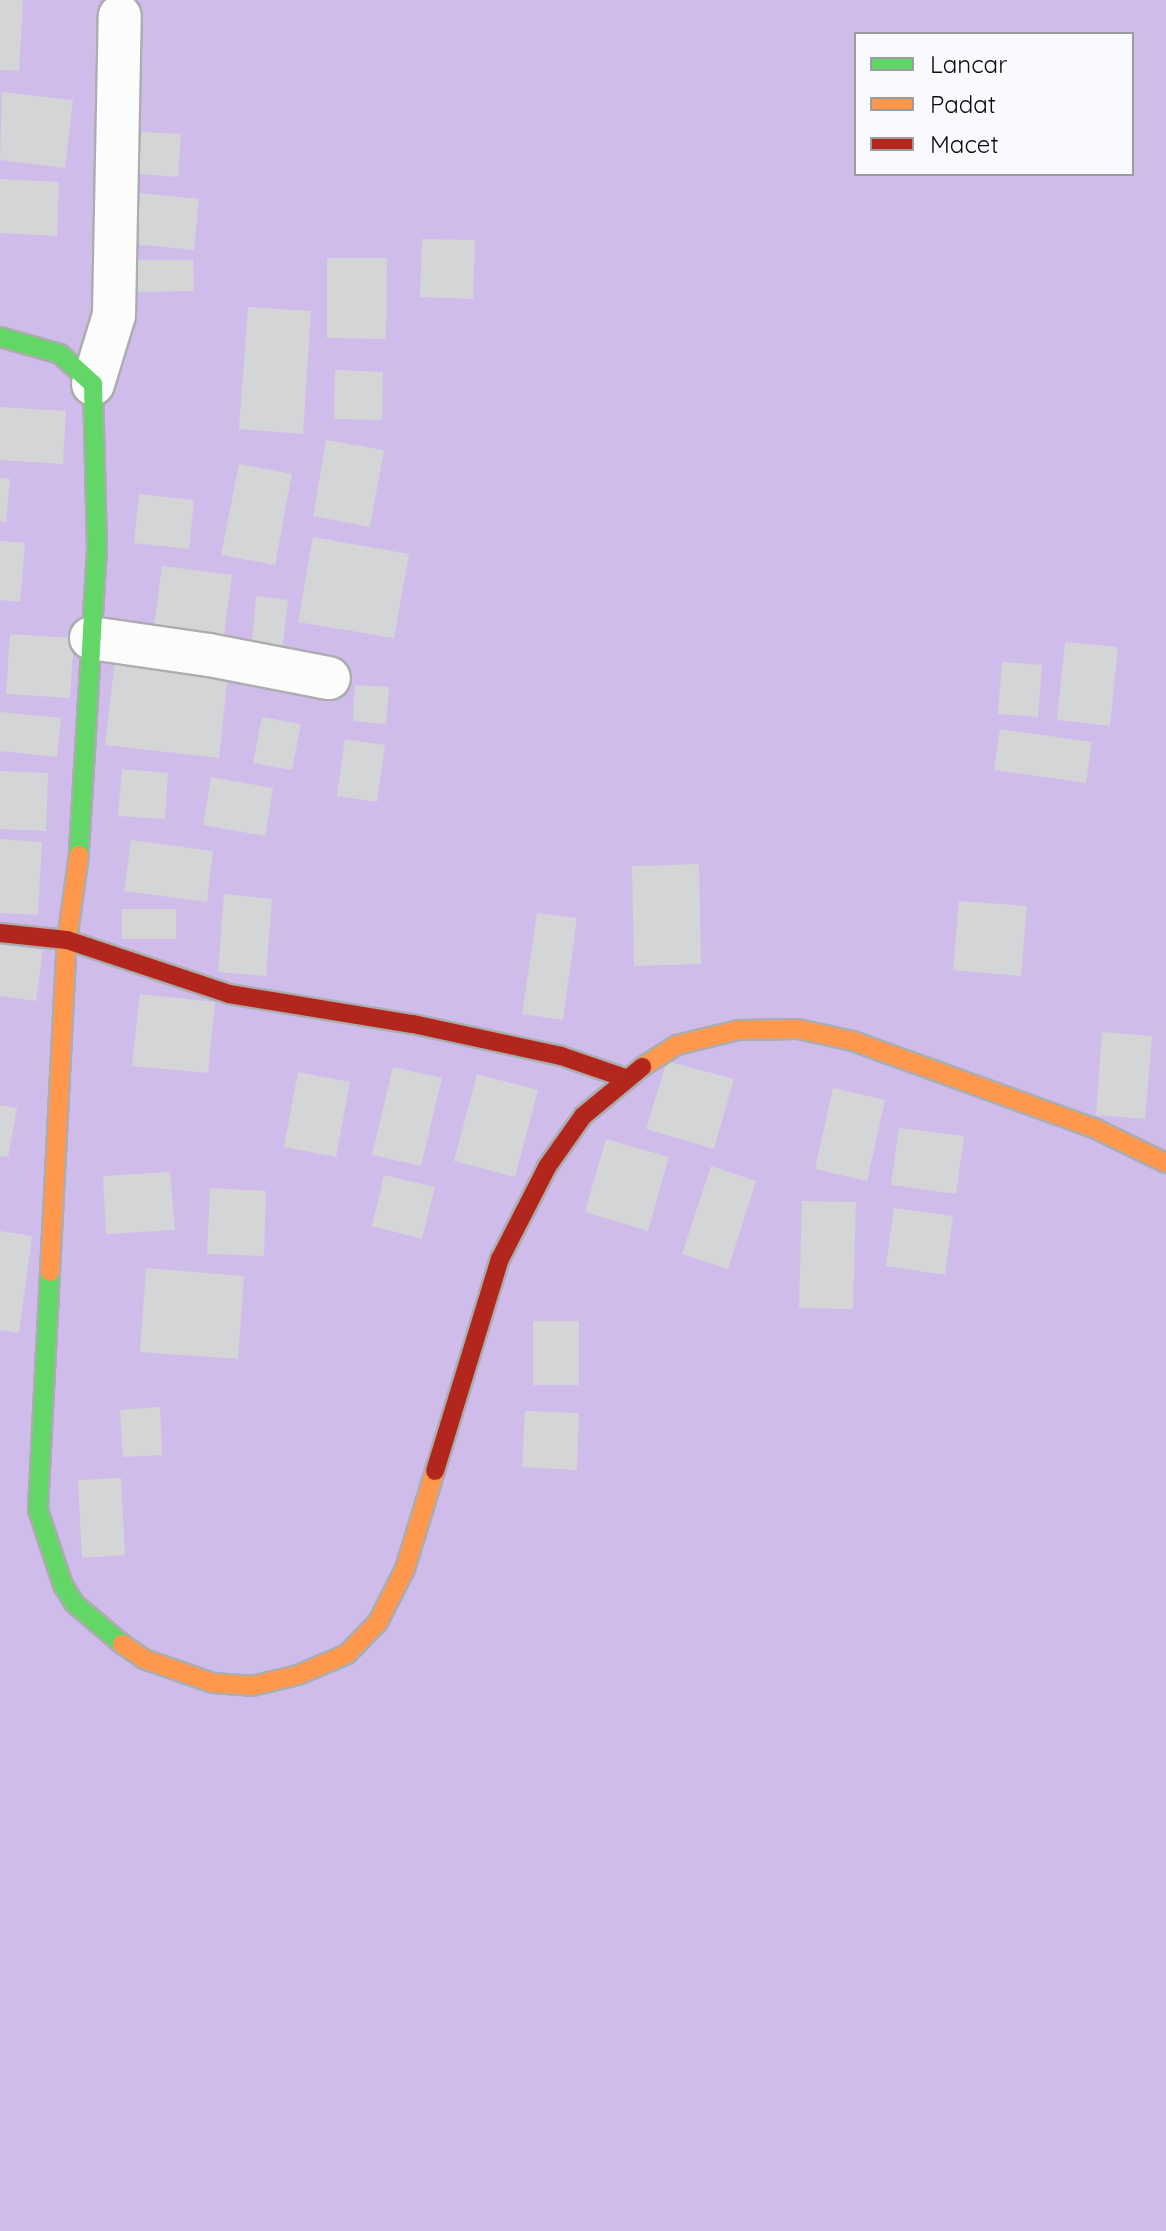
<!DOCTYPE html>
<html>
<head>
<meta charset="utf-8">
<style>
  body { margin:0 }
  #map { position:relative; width:1166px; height:2231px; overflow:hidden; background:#eceef1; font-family:Quicksand,sans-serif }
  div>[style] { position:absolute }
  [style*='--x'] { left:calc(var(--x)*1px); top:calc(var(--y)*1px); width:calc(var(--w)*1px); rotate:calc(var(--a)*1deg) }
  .forest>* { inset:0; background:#cfbceb }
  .building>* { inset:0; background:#d4d5d7 }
  .roads { filter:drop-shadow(2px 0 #abadae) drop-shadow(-2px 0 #abadae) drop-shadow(0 2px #abadae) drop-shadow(0 -2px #abadae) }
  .street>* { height:42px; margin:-21px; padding:0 21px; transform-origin:21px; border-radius:21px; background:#fcfcfd }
  .fast>* { height:18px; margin:-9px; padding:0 9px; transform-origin:9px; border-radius:9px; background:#63d668 }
  .slow>* { height:18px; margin:-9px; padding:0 9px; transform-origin:9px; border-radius:9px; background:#ff974d }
  .jam>* { height:18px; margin:-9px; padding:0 9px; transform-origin:9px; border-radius:9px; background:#b3261e }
  span { translate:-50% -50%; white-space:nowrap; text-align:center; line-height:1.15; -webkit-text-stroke:6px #f8faff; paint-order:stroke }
  .legend { position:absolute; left:854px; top:32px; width:280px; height:144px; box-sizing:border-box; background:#f8faff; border:2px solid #9a9b9f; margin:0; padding:10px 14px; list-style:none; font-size:24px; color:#0c0d0e }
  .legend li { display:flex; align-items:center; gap:16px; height:40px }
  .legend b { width:40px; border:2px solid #9a9b9f }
</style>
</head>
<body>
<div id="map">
  <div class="forest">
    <i style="clip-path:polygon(evenodd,0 0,1166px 0,1166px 2231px,0 2231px,0 0,856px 34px,1132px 34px,1132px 174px,856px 174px,856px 34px)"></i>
  </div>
  <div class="building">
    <i style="clip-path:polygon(0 0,23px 0,19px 71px,0 70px)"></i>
    <i style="clip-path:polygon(2px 92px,73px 100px,65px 168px,0 160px)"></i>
    <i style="clip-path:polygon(126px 131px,181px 134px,178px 177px,124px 173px)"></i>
    <i style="clip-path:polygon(0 179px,59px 182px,57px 236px,0 233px)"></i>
    <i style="clip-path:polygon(130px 192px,199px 199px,194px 250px,124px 243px)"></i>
    <i style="clip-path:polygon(422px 239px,475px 240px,473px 299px,420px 297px)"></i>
    <i style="clip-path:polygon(327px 258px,387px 258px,386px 339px,327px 338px)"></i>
    <i style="clip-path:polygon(136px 260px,193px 260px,194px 291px,136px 292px)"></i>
    <i style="clip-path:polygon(248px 307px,311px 311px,303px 434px,239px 429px)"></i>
    <i style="clip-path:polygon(335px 370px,383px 372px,382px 420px,334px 419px)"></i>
    <i style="clip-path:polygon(0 407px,66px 411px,63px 464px,0 460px)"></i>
    <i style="clip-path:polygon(326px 440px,384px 450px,370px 527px,313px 516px)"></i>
    <i style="clip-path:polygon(239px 464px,292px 474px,275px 565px,221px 555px)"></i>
    <i style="clip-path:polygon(0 478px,10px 479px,6px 522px,0 521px)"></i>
    <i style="clip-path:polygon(139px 494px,194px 500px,189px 549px,134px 543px)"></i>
    <i style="clip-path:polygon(313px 537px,409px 554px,394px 638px,298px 622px)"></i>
    <i style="clip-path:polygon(0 541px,25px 543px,20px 602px,0 600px)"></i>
    <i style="clip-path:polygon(162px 566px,232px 575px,224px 636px,154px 626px)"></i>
    <i style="clip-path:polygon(256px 596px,288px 600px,282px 653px,251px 650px)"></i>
    <i style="clip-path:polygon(10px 634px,74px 638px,70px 698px,6px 694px)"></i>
    <i style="clip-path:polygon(1065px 642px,1118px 647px,1110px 726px,1057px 720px)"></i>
    <i style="clip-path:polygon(116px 652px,229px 665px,219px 758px,105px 745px)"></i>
    <i style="clip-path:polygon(1002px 662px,1042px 665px,1038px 717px,998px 714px)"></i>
    <i style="clip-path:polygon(355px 685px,389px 687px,386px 724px,353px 721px)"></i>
    <i style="clip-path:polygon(0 712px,61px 718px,57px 757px,0 751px)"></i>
    <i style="clip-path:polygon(262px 717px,301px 724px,292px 770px,253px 763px)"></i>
    <i style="clip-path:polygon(1000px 729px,1092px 742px,1086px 783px,994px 770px)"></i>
    <i style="clip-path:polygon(345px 739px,385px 745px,377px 802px,337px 796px)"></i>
    <i style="clip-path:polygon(122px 769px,168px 773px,165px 819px,118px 816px)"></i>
    <i style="clip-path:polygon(0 771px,48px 773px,46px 831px,0 829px)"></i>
    <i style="clip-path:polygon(211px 777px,273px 788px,265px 836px,203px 825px)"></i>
    <i style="clip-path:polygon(0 839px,42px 842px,38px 915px,0 913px)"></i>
    <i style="clip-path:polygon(131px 840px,213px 851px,207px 902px,124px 891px)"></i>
    <i style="clip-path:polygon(699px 864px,701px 964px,634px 966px,632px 866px)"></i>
    <i style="clip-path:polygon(224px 894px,272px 899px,266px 976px,218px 972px)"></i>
    <i style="clip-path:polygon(959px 901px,1027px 906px,1021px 976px,953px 970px)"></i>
    <i style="clip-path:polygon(122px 909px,176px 909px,176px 939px,122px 939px)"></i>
    <i style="clip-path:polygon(537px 913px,577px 918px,563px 1020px,522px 1014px)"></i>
    <i style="clip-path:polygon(0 944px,43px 950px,36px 1001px,0 996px)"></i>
    <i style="clip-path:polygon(140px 994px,215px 1002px,208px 1073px,132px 1066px)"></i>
    <i style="clip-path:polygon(1102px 1032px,1152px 1036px,1145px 1119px,1096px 1115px)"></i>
    <i style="clip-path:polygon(667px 1061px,734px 1079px,714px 1149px,646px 1129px)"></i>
    <i style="clip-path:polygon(393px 1067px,442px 1078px,421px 1166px,372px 1155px)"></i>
    <i style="clip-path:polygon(298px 1072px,350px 1082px,336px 1157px,284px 1147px)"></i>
    <i style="clip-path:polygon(477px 1074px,538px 1090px,515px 1177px,454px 1161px)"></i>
    <i style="clip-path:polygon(833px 1088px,885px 1100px,867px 1181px,815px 1169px)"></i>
    <i style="clip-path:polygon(0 1105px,17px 1108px,8px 1157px,0 1156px)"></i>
    <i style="clip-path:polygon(899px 1128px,964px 1136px,956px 1194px,891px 1185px)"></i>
    <i style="clip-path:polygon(606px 1139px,669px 1157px,648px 1231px,585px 1212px)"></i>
    <i style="clip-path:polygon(711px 1166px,756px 1181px,728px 1269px,682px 1254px)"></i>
    <i style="clip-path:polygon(170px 1172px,175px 1230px,106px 1234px,103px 1176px)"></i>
    <i style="clip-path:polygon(384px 1175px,435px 1187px,422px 1239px,372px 1226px)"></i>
    <i style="clip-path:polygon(210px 1188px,266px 1191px,264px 1256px,207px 1254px)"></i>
    <i style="clip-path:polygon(802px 1201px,856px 1202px,853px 1309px,799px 1308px)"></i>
    <i style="clip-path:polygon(894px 1208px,953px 1216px,945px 1275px,886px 1266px)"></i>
    <i style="clip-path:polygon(0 1231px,32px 1236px,19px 1333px,0 1330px)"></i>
    <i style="clip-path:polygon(146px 1268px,244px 1276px,238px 1359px,140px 1352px)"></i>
    <i style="clip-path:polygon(533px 1321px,579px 1321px,579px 1385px,533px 1385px)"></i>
    <i style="clip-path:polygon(160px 1407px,162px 1455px,123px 1457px,120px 1410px)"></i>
    <i style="clip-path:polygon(525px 1411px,579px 1413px,577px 1470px,522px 1467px)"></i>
    <i style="clip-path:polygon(121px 1478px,125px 1555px,82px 1558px,78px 1480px)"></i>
  </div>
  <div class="roads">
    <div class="street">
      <i style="--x:93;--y:384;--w:72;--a:-73.1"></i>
      <i style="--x:114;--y:315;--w:299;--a:-88.9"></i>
      <i style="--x:91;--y:638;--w:119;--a:8.2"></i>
      <i style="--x:209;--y:655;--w:122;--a:10.9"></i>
    </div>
    <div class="fast">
      <i style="--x:0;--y:337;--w:62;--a:15.8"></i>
      <i style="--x:60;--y:354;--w:45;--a:42.3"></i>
      <i style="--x:93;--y:384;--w:164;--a:88.6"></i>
      <i style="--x:97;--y:548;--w:308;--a:93.4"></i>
      <i style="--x:50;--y:1272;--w:238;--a:92.9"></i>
      <i style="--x:38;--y:1510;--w:79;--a:71.6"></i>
      <i style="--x:63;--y:1585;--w:22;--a:58"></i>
      <i style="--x:75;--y:1604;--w:62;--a:40.4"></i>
    </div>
    <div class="slow">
      <i style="--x:642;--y:1067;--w:41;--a:-32.2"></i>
      <i style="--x:677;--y:1045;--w:63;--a:-13.8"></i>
      <i style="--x:738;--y:1030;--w:60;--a:-1"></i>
      <i style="--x:798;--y:1029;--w:56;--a:12.3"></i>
      <i style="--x:853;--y:1041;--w:258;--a:19.9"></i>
      <i style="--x:1096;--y:1129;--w:78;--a:25.9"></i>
      <i style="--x:50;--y:1272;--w:332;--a:-87.1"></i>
      <i style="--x:67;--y:940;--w:86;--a:-82"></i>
      <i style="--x:122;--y:1644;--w:27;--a:34"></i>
      <i style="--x:144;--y:1659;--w:73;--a:19.2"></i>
      <i style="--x:213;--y:1683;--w:39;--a:4"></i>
      <i style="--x:252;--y:1686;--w:47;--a:-13.4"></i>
      <i style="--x:298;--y:1675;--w:53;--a:-23.2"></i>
      <i style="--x:347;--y:1654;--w:45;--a:-45.9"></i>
      <i style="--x:378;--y:1622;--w:59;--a:-63"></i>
      <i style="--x:405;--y:1569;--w:102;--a:-73"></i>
    </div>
    <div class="jam">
      <i style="--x:0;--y:933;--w:67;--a:6"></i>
      <i style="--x:67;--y:940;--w:171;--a:18.4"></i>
      <i style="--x:229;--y:994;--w:186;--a:9.3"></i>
      <i style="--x:413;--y:1024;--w:151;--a:12.2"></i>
      <i style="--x:561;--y:1056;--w:68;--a:19"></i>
      <i style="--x:435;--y:1471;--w:222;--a:-73"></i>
      <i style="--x:500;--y:1259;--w:103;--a:-62.9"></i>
      <i style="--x:547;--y:1167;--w:62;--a:-54.8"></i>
      <i style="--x:583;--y:1116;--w:77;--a:-39.7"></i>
    </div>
  </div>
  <ul class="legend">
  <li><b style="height:10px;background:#63d668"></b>Lancar</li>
  <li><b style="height:10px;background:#ff974d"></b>Padat</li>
  <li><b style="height:10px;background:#b3261e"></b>Macet</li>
  </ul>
</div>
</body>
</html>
